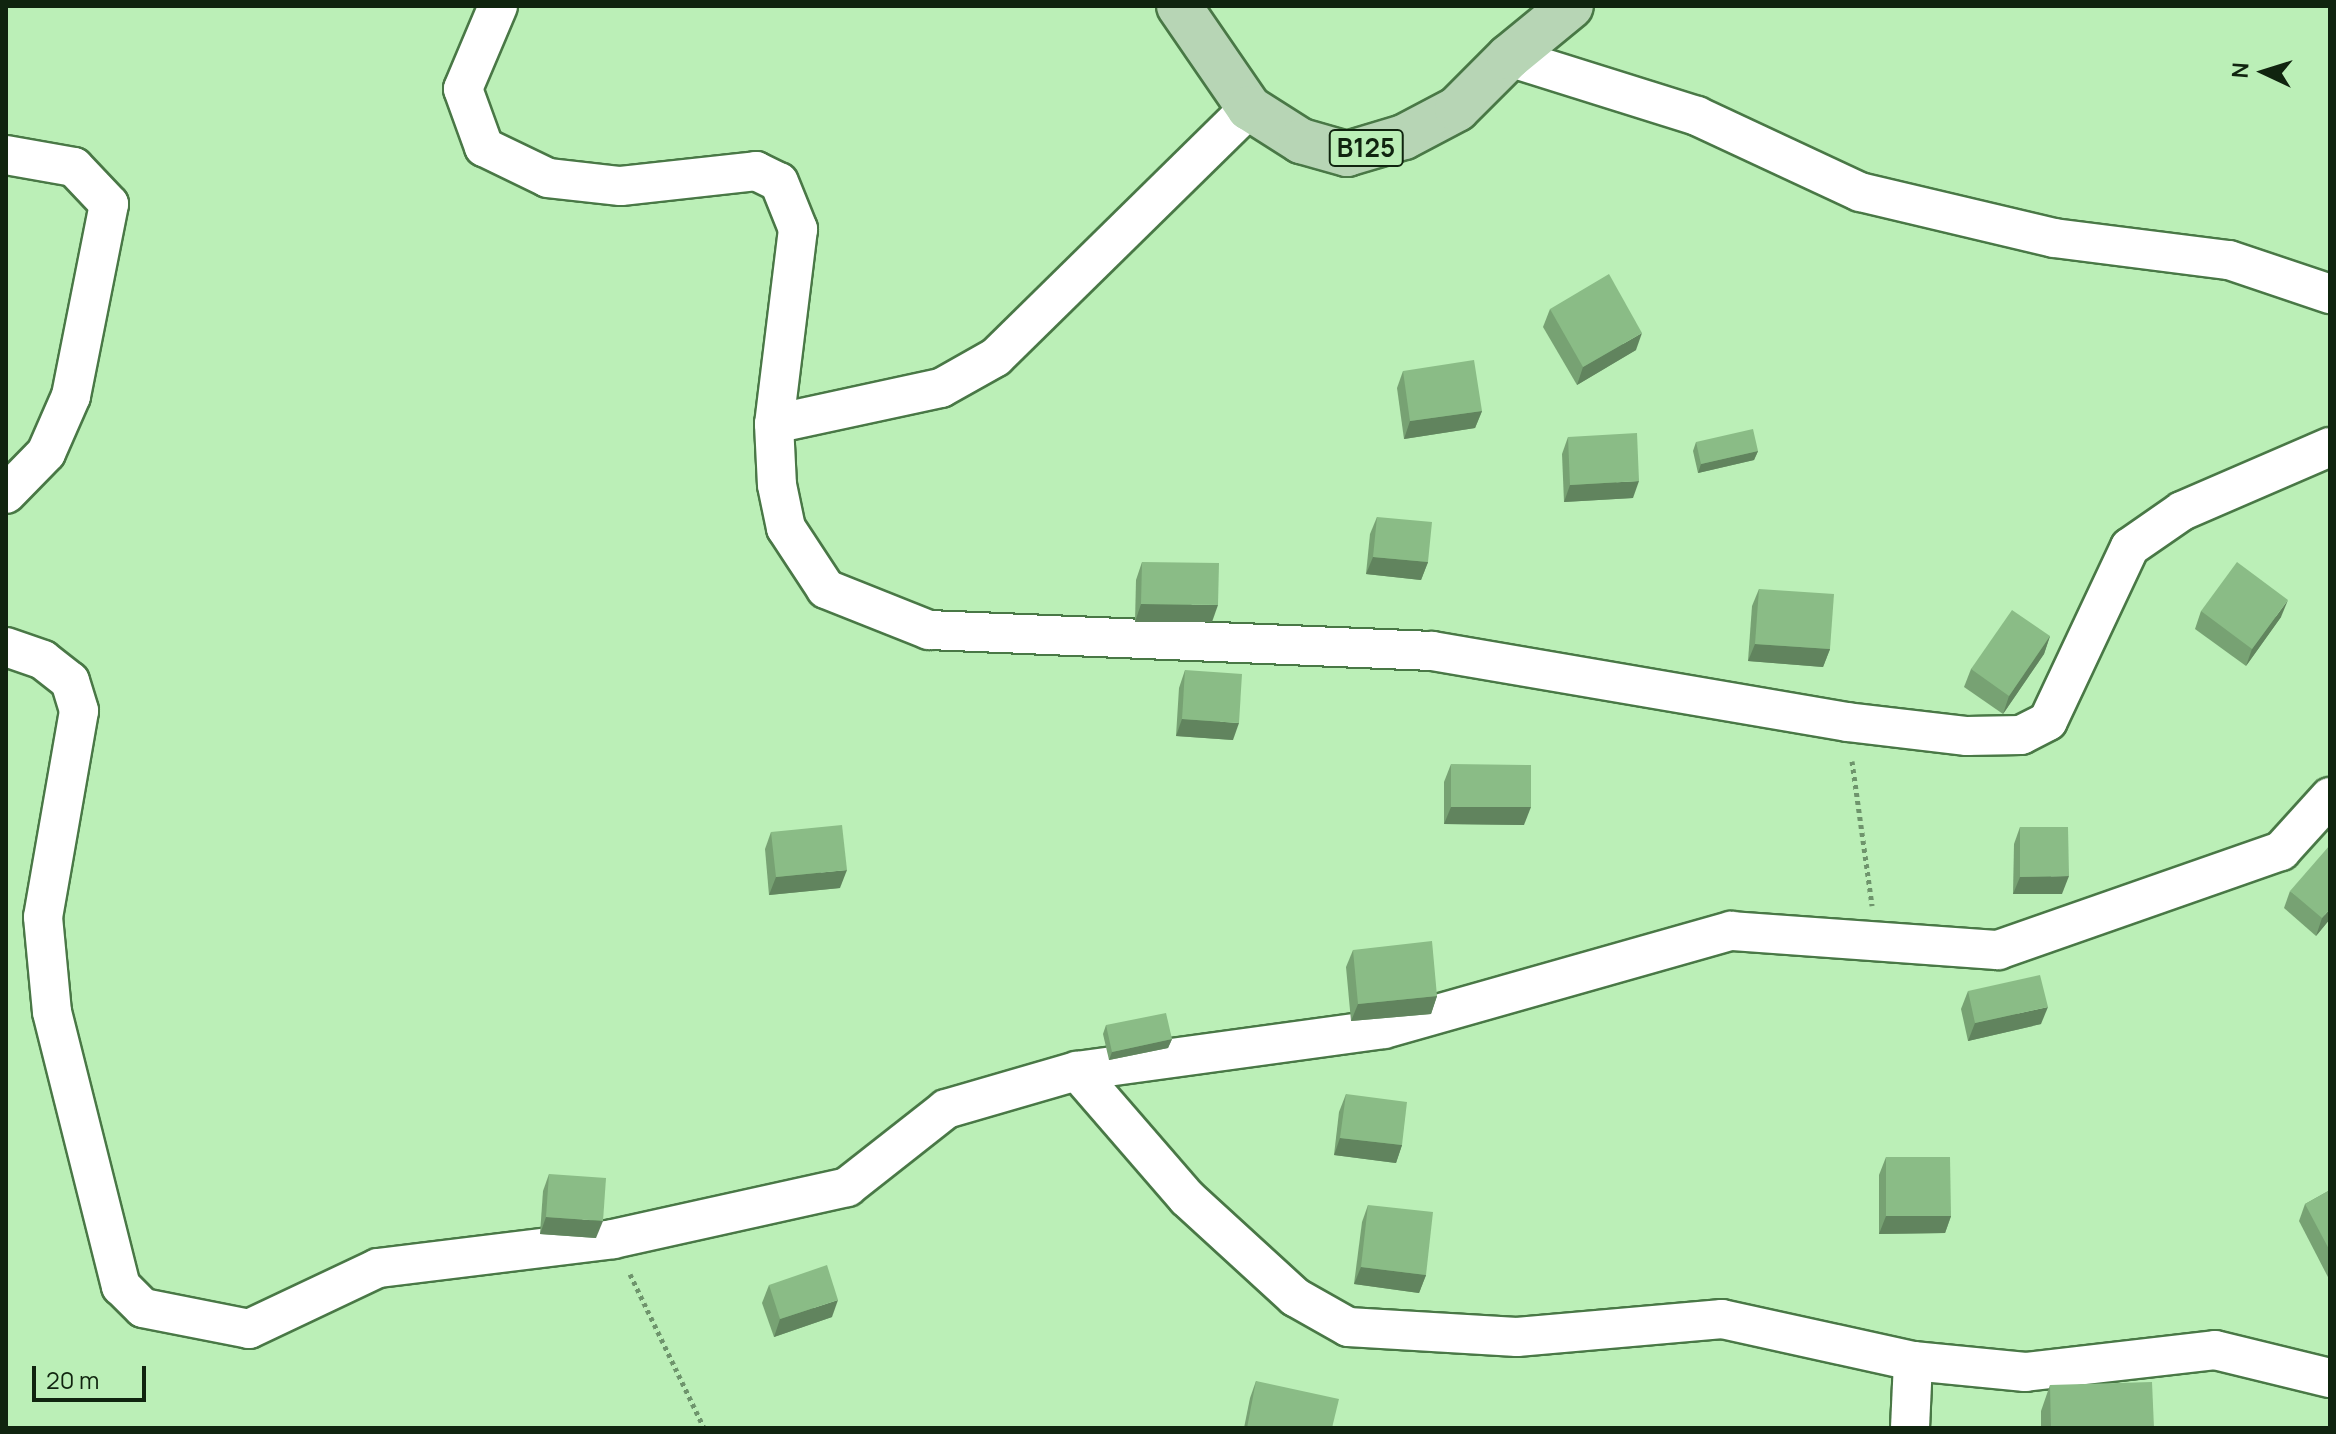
<!DOCTYPE html>
<html>
<head>
<meta charset="utf-8">
<style>
  body { margin:0 }
  #map { position:relative; width:2336px; height:1434px; overflow:hidden; background:#bbefb7; font-family:Manrope,sans-serif }
  div>[style] { position:absolute }
  [style*='--x'] { left:calc(var(--x)*1px); top:calc(var(--y)*1px); width:calc(var(--w)*1px); rotate:calc(var(--a)*1deg) }
  .path>* { height:5px; margin-top:-2.5px; transform-origin:0; background:repeating-linear-gradient(90deg,#6e946c 0 4px,transparent 0 8px) }
  .roads { filter:drop-shadow(2px 0 #497846) drop-shadow(-2px 0 #497846) drop-shadow(0 2px #497846) drop-shadow(0 -2px #497846) }
  .minor>* { height:38px; margin:-19px; padding:0 19px; transform-origin:19px; border-radius:19px; background:#fff }
  .primary>* { height:44px; margin:-22px; padding:0 22px; transform-origin:22px; border-radius:22px; background:#b7d5b5 }
  .wall>* { inset:0; background:#77a273 }
  .shaded-wall>* { inset:0; background:#61845e }
  .building>* { inset:0; background:#8abc86 }
  span { translate:-50% -50%; white-space:nowrap; text-align:center; line-height:1.15; -webkit-text-stroke:8px #bbefb7; paint-order:stroke }
  .shield-label span { padding:2px 6px; background:#bbefb7; border:2px solid; border-radius:6px; -webkit-text-stroke-width:0 }
  .shield-label { font-size:26px; color:#10240f; font-weight:700 }
  .frame { position:absolute; inset:0; border:8px solid #10240f; pointer-events:none }
  .north { position:absolute; left:2224px; top:32px; width:80px; height:80px; -webkit-text-stroke:6px #bbefb7; paint-order:stroke; rotate:274deg; font-size:22px; font-weight:700; line-height:32px; text-align:center; color:#10240f }
  .north::after { content:''; display:block; margin:auto; width:28px; height:36px; background:#10240f; clip-path:polygon(50% 0,100% 100%,50% 72%,0 100%) }
  .scale { position:absolute; left:32px; top:1366px; width:114px; height:36px; box-sizing:border-box; border:4px solid #10240f; border-top:0; padding-left:10px; font-size:24px; line-height:28px; white-space:nowrap; color:#10240f; -webkit-text-stroke:6px #bbefb7; paint-order:stroke }
</style>
</head>
<body>
<div id="map">
  <div class="path">
    <i style="--x:1852;--y:761;--w:146;--a:82.1"></i>
    <i style="--x:630;--y:1274;--w:171;--a:64.3"></i>
  </div>
  <div class="roads">
    <div class="minor">
      <i style="--x:498;--y:6;--w:90;--a:112.9"></i>
      <i style="--x:463;--y:89;--w:62;--a:70.1"></i>
      <i style="--x:484;--y:147;--w:71;--a:25.8"></i>
      <i style="--x:548;--y:178;--w:73;--a:6.3"></i>
      <i style="--x:621;--y:186;--w:136;--a:-6.3"></i>
      <i style="--x:756;--y:171;--w:25;--a:26"></i>
      <i style="--x:779;--y:182;--w:51;--a:68"></i>
      <i style="--x:798;--y:229;--w:196;--a:97"></i>
      <i style="--x:774;--y:424;--w:61;--a:87.2"></i>
      <i style="--x:777;--y:485;--w:44;--a:78.2"></i>
      <i style="--x:786;--y:528;--w:73;--a:56.7"></i>
      <i style="--x:826;--y:589;--w:111;--a:21.7"></i>
      <i style="--x:929;--y:630;--w:503;--a:2.39"></i>
      <i style="--x:1432;--y:651;--w:421;--a:9.7"></i>
      <i style="--x:1847;--y:722;--w:121;--a:6.7"></i>
      <i style="--x:1967;--y:736;--w:54;--a:-1.1"></i>
      <i style="--x:2021;--y:735;--w:30;--a:-27"></i>
      <i style="--x:2048;--y:721;--w:192;--a:-64.8"></i>
      <i style="--x:2130;--y:547;--w:63;--a:-34.7"></i>
      <i style="--x:2182;--y:511;--w:161;--a:-23.4"></i>
      <i style="--x:1509;--y:57;--w:197;--a:17.4"></i>
      <i style="--x:1697;--y:116;--w:180;--a:25"></i>
      <i style="--x:1860;--y:192;--w:199;--a:13.3"></i>
      <i style="--x:2054;--y:238;--w:176;--a:7.2"></i>
      <i style="--x:2229;--y:260;--w:107;--a:18.6"></i>
      <i style="--x:6;--y:155;--w:69;--a:10"></i>
      <i style="--x:74;--y:167;--w:51;--a:46.6"></i>
      <i style="--x:109;--y:204;--w:196;--a:101.2"></i>
      <i style="--x:71;--y:396;--w:62;--a:113.7"></i>
      <i style="--x:46;--y:453;--w:57;--a:134.3"></i>
      <i style="--x:774;--y:424;--w:171;--a:-12.2"></i>
      <i style="--x:941;--y:388;--w:63;--a:-29.4"></i>
      <i style="--x:996;--y:357;--w:355;--a:-44.5"></i>
      <i style="--x:6;--y:647;--w:39;--a:19"></i>
      <i style="--x:43;--y:660;--w:34;--a:38"></i>
      <i style="--x:70;--y:681;--w:31;--a:73"></i>
      <i style="--x:79;--y:711;--w:209;--a:99.9"></i>
      <i style="--x:43;--y:917;--w:95;--a:84.6"></i>
      <i style="--x:52;--y:1012;--w:283;--a:75.9"></i>
      <i style="--x:121;--y:1286;--w:31;--a:45"></i>
      <i style="--x:143;--y:1308;--w:108;--a:11.2"></i>
      <i style="--x:249;--y:1329;--w:143;--a:-25.3"></i>
      <i style="--x:378;--y:1268;--w:237;--a:-7"></i>
      <i style="--x:613;--y:1239;--w:240;--a:-12.5"></i>
      <i style="--x:847;--y:1187;--w:126;--a:-38.2"></i>
      <i style="--x:946;--y:1109;--w:136;--a:-16.2"></i>
      <i style="--x:1077;--y:1071;--w:310;--a:-7.8"></i>
      <i style="--x:1384;--y:1029;--w:361;--a:-15.8"></i>
      <i style="--x:1731;--y:931;--w:268;--a:4.1"></i>
      <i style="--x:1998;--y:950;--w:300;--a:-19.3"></i>
      <i style="--x:2281;--y:851;--w:73;--a:-47.8"></i>
      <i style="--x:1077;--y:1071;--w:168;--a:49.1"></i>
      <i style="--x:1187;--y:1198;--w:147;--a:42.5"></i>
      <i style="--x:1295;--y:1297;--w:61;--a:29.5"></i>
      <i style="--x:1348;--y:1327;--w:169;--a:3.4"></i>
      <i style="--x:1517;--y:1337;--w:206;--a:-5"></i>
      <i style="--x:1722;--y:1319;--w:196;--a:12.4"></i>
      <i style="--x:1913;--y:1361;--w:113;--a:5.6"></i>
      <i style="--x:2025;--y:1372;--w:191;--a:-6.6"></i>
      <i style="--x:2215;--y:1350;--w:118;--a:13.7"></i>
      <i style="--x:1910;--y:1428;--w:67;--a:-87.4"></i>
    </div>
    <div class="primary">
      <i style="--x:1179;--y:6;--w:124;--a:55.5"></i>
      <i style="--x:1249;--y:108;--w:62;--a:32.4"></i>
      <i style="--x:1301;--y:141;--w:48;--a:15.8"></i>
      <i style="--x:1347;--y:154;--w:59;--a:-16.6"></i>
      <i style="--x:1404;--y:137;--w:60;--a:-27.8"></i>
      <i style="--x:1457;--y:109;--w:74;--a:-45"></i>
      <i style="--x:1509;--y:57;--w:80;--a:-39.4"></i>
    </div>
  </div>
  <div class="wall">
    <i style="clip-path:polygon(1550px 309px,1636px 350px,1577px 385px,1543px 327px)"></i>
    <i style="clip-path:polygon(1403px 371px,1482px 411px,1475px 428px,1404px 439px,1397px 388px)"></i>
    <i style="clip-path:polygon(1568px 437px,1633px 498px,1564px 502px,1562px 454px)"></i>
    <i style="clip-path:polygon(1696px 442px,1758px 451px,1754px 460px,1698px 473px,1693px 451px)"></i>
    <i style="clip-path:polygon(1377px 517px,1428px 562px,1421px 580px,1366px 574px,1370px 534px)"></i>
    <i style="clip-path:polygon(1142px 562px,1212px 622px,1135px 622px,1136px 580px)"></i>
    <i style="clip-path:polygon(1759px 589px,1830px 649px,1823px 667px,1748px 661px,1752px 606px)"></i>
    <i style="clip-path:polygon(2201px 611px,2281px 617px,2246px 666px,2195px 629px)"></i>
    <i style="clip-path:polygon(2050px 636px,2044px 654px,2003px 714px,1964px 687px,1971px 669px)"></i>
    <i style="clip-path:polygon(1185px 670px,1233px 740px,1176px 736px,1179px 688px)"></i>
    <i style="clip-path:polygon(1451px 764px,1524px 825px,1444px 824px,1444px 782px)"></i>
    <i style="clip-path:polygon(2020px 827px,2062px 894px,2013px 894px,2014px 844px)"></i>
    <i style="clip-path:polygon(771px 832px,840px 888px,769px 895px,765px 849px)"></i>
    <i style="clip-path:polygon(2290px 891px,2330px 919px,2316px 936px,2284px 908px)"></i>
    <i style="clip-path:polygon(1353px 950px,1437px 996px,1431px 1014px,1351px 1021px,1346px 967px)"></i>
    <i style="clip-path:polygon(1968px 991px,2041px 1024px,1968px 1041px,1961px 1009px)"></i>
    <i style="clip-path:polygon(1106px 1025px,1172px 1039px,1168px 1048px,1109px 1060px,1103px 1034px)"></i>
    <i style="clip-path:polygon(1346px 1094px,1402px 1145px,1396px 1163px,1334px 1155px,1339px 1112px)"></i>
    <i style="clip-path:polygon(1886px 1157px,1951px 1216px,1945px 1233px,1879px 1234px,1879px 1175px)"></i>
    <i style="clip-path:polygon(549px 1174px,596px 1238px,540px 1234px,543px 1191px)"></i>
    <i style="clip-path:polygon(2330px 1190px,2330px 1281px,2299px 1221px,2305px 1204px)"></i>
    <i style="clip-path:polygon(1368px 1205px,1426px 1275px,1419px 1293px,1354px 1284px,1362px 1222px)"></i>
    <i style="clip-path:polygon(769px 1285px,832px 1317px,774px 1337px,762px 1303px)"></i>
    <i style="clip-path:polygon(1256px 1381px,1332px 1428px,1244px 1428px,1250px 1398px)"></i>
    <i style="clip-path:polygon(2050px 1385px,2154px 1428px,2041px 1428px,2041px 1411px)"></i>
  </div>
  <div class="shaded-wall">
    <i style="clip-path:polygon(1642px 333px,1636px 350px,1577px 385px,1583px 367px)"></i>
    <i style="clip-path:polygon(1482px 411px,1475px 428px,1404px 439px,1410px 421px)"></i>
    <i style="clip-path:polygon(1758px 451px,1754px 460px,1698px 473px,1701px 464px)"></i>
    <i style="clip-path:polygon(1639px 481px,1633px 498px,1564px 502px,1570px 485px)"></i>
    <i style="clip-path:polygon(1373px 557px,1428px 562px,1421px 580px,1366px 574px)"></i>
    <i style="clip-path:polygon(2288px 600px,2281px 617px,2246px 666px,2252px 649px)"></i>
    <i style="clip-path:polygon(1141px 604px,1218px 605px,1212px 622px,1135px 622px)"></i>
    <i style="clip-path:polygon(2050px 636px,2044px 654px,2003px 714px,2009px 696px)"></i>
    <i style="clip-path:polygon(1755px 644px,1830px 649px,1823px 667px,1748px 661px)"></i>
    <i style="clip-path:polygon(1182px 719px,1239px 723px,1233px 740px,1176px 736px)"></i>
    <i style="clip-path:polygon(1451px 807px,1531px 807px,1524px 825px,1444px 824px)"></i>
    <i style="clip-path:polygon(847px 870px,840px 888px,769px 895px,776px 877px)"></i>
    <i style="clip-path:polygon(2069px 876px,2062px 894px,2013px 894px,2020px 877px)"></i>
    <i style="clip-path:polygon(2330px 909px,2330px 919px,2316px 936px,2322px 918px)"></i>
    <i style="clip-path:polygon(1437px 996px,1431px 1014px,1351px 1021px,1358px 1004px)"></i>
    <i style="clip-path:polygon(2048px 1007px,2041px 1024px,1968px 1041px,1975px 1023px)"></i>
    <i style="clip-path:polygon(1172px 1039px,1168px 1048px,1109px 1060px,1112px 1052px)"></i>
    <i style="clip-path:polygon(1340px 1138px,1402px 1145px,1396px 1163px,1334px 1155px)"></i>
    <i style="clip-path:polygon(1886px 1216px,1951px 1216px,1945px 1233px,1879px 1234px)"></i>
    <i style="clip-path:polygon(546px 1217px,603px 1221px,596px 1238px,540px 1234px)"></i>
    <i style="clip-path:polygon(1361px 1267px,1426px 1275px,1419px 1293px,1354px 1284px)"></i>
    <i style="clip-path:polygon(838px 1300px,832px 1317px,774px 1337px,780px 1319px)"></i>
  </div>
  <div class="building">
    <i style="clip-path:polygon(1609px 274px,1642px 333px,1583px 367px,1550px 309px)"></i>
    <i style="clip-path:polygon(1474px 360px,1482px 411px,1410px 421px,1403px 371px)"></i>
    <i style="clip-path:polygon(1753px 429px,1758px 451px,1701px 464px,1696px 442px)"></i>
    <i style="clip-path:polygon(1637px 433px,1639px 481px,1570px 485px,1568px 437px)"></i>
    <i style="clip-path:polygon(1377px 517px,1432px 522px,1428px 562px,1373px 557px)"></i>
    <i style="clip-path:polygon(1142px 562px,1219px 563px,1218px 605px,1141px 604px)"></i>
    <i style="clip-path:polygon(2237px 562px,2288px 600px,2252px 649px,2201px 611px)"></i>
    <i style="clip-path:polygon(1759px 589px,1834px 594px,1830px 649px,1755px 644px)"></i>
    <i style="clip-path:polygon(2012px 610px,2050px 636px,2009px 696px,1971px 669px)"></i>
    <i style="clip-path:polygon(1185px 670px,1242px 674px,1239px 723px,1182px 719px)"></i>
    <i style="clip-path:polygon(1451px 764px,1531px 765px,1531px 807px,1451px 807px)"></i>
    <i style="clip-path:polygon(842px 825px,847px 870px,776px 877px,771px 832px)"></i>
    <i style="clip-path:polygon(2020px 827px,2068px 827px,2069px 876px,2020px 877px)"></i>
    <i style="clip-path:polygon(2330px 845px,2330px 909px,2322px 918px,2290px 891px)"></i>
    <i style="clip-path:polygon(1432px 941px,1437px 996px,1358px 1004px,1353px 950px)"></i>
    <i style="clip-path:polygon(2040px 975px,2048px 1007px,1975px 1023px,1968px 991px)"></i>
    <i style="clip-path:polygon(1166px 1013px,1172px 1039px,1112px 1052px,1106px 1025px)"></i>
    <i style="clip-path:polygon(1346px 1094px,1407px 1102px,1402px 1145px,1340px 1138px)"></i>
    <i style="clip-path:polygon(1886px 1157px,1950px 1157px,1951px 1216px,1886px 1216px)"></i>
    <i style="clip-path:polygon(549px 1174px,606px 1178px,603px 1221px,546px 1217px)"></i>
    <i style="clip-path:polygon(2330px 1190px,2330px 1251px,2305px 1204px)"></i>
    <i style="clip-path:polygon(1368px 1205px,1433px 1212px,1426px 1275px,1361px 1267px)"></i>
    <i style="clip-path:polygon(827px 1265px,838px 1300px,780px 1319px,769px 1285px)"></i>
    <i style="clip-path:polygon(1256px 1381px,1339px 1399px,1332px 1428px,1247px 1428px)"></i>
    <i style="clip-path:polygon(2152px 1382px,2154px 1428px,2051px 1428px,2050px 1385px)"></i>
  </div>
  <div class="shield-label">
    <span style="left:1366px;top:148px">B125</span>
  </div>
  <div class="frame"></div>
  <div class="north">N</div>
  <div class="scale">20 m</div>
</div>
</body>
</html>
